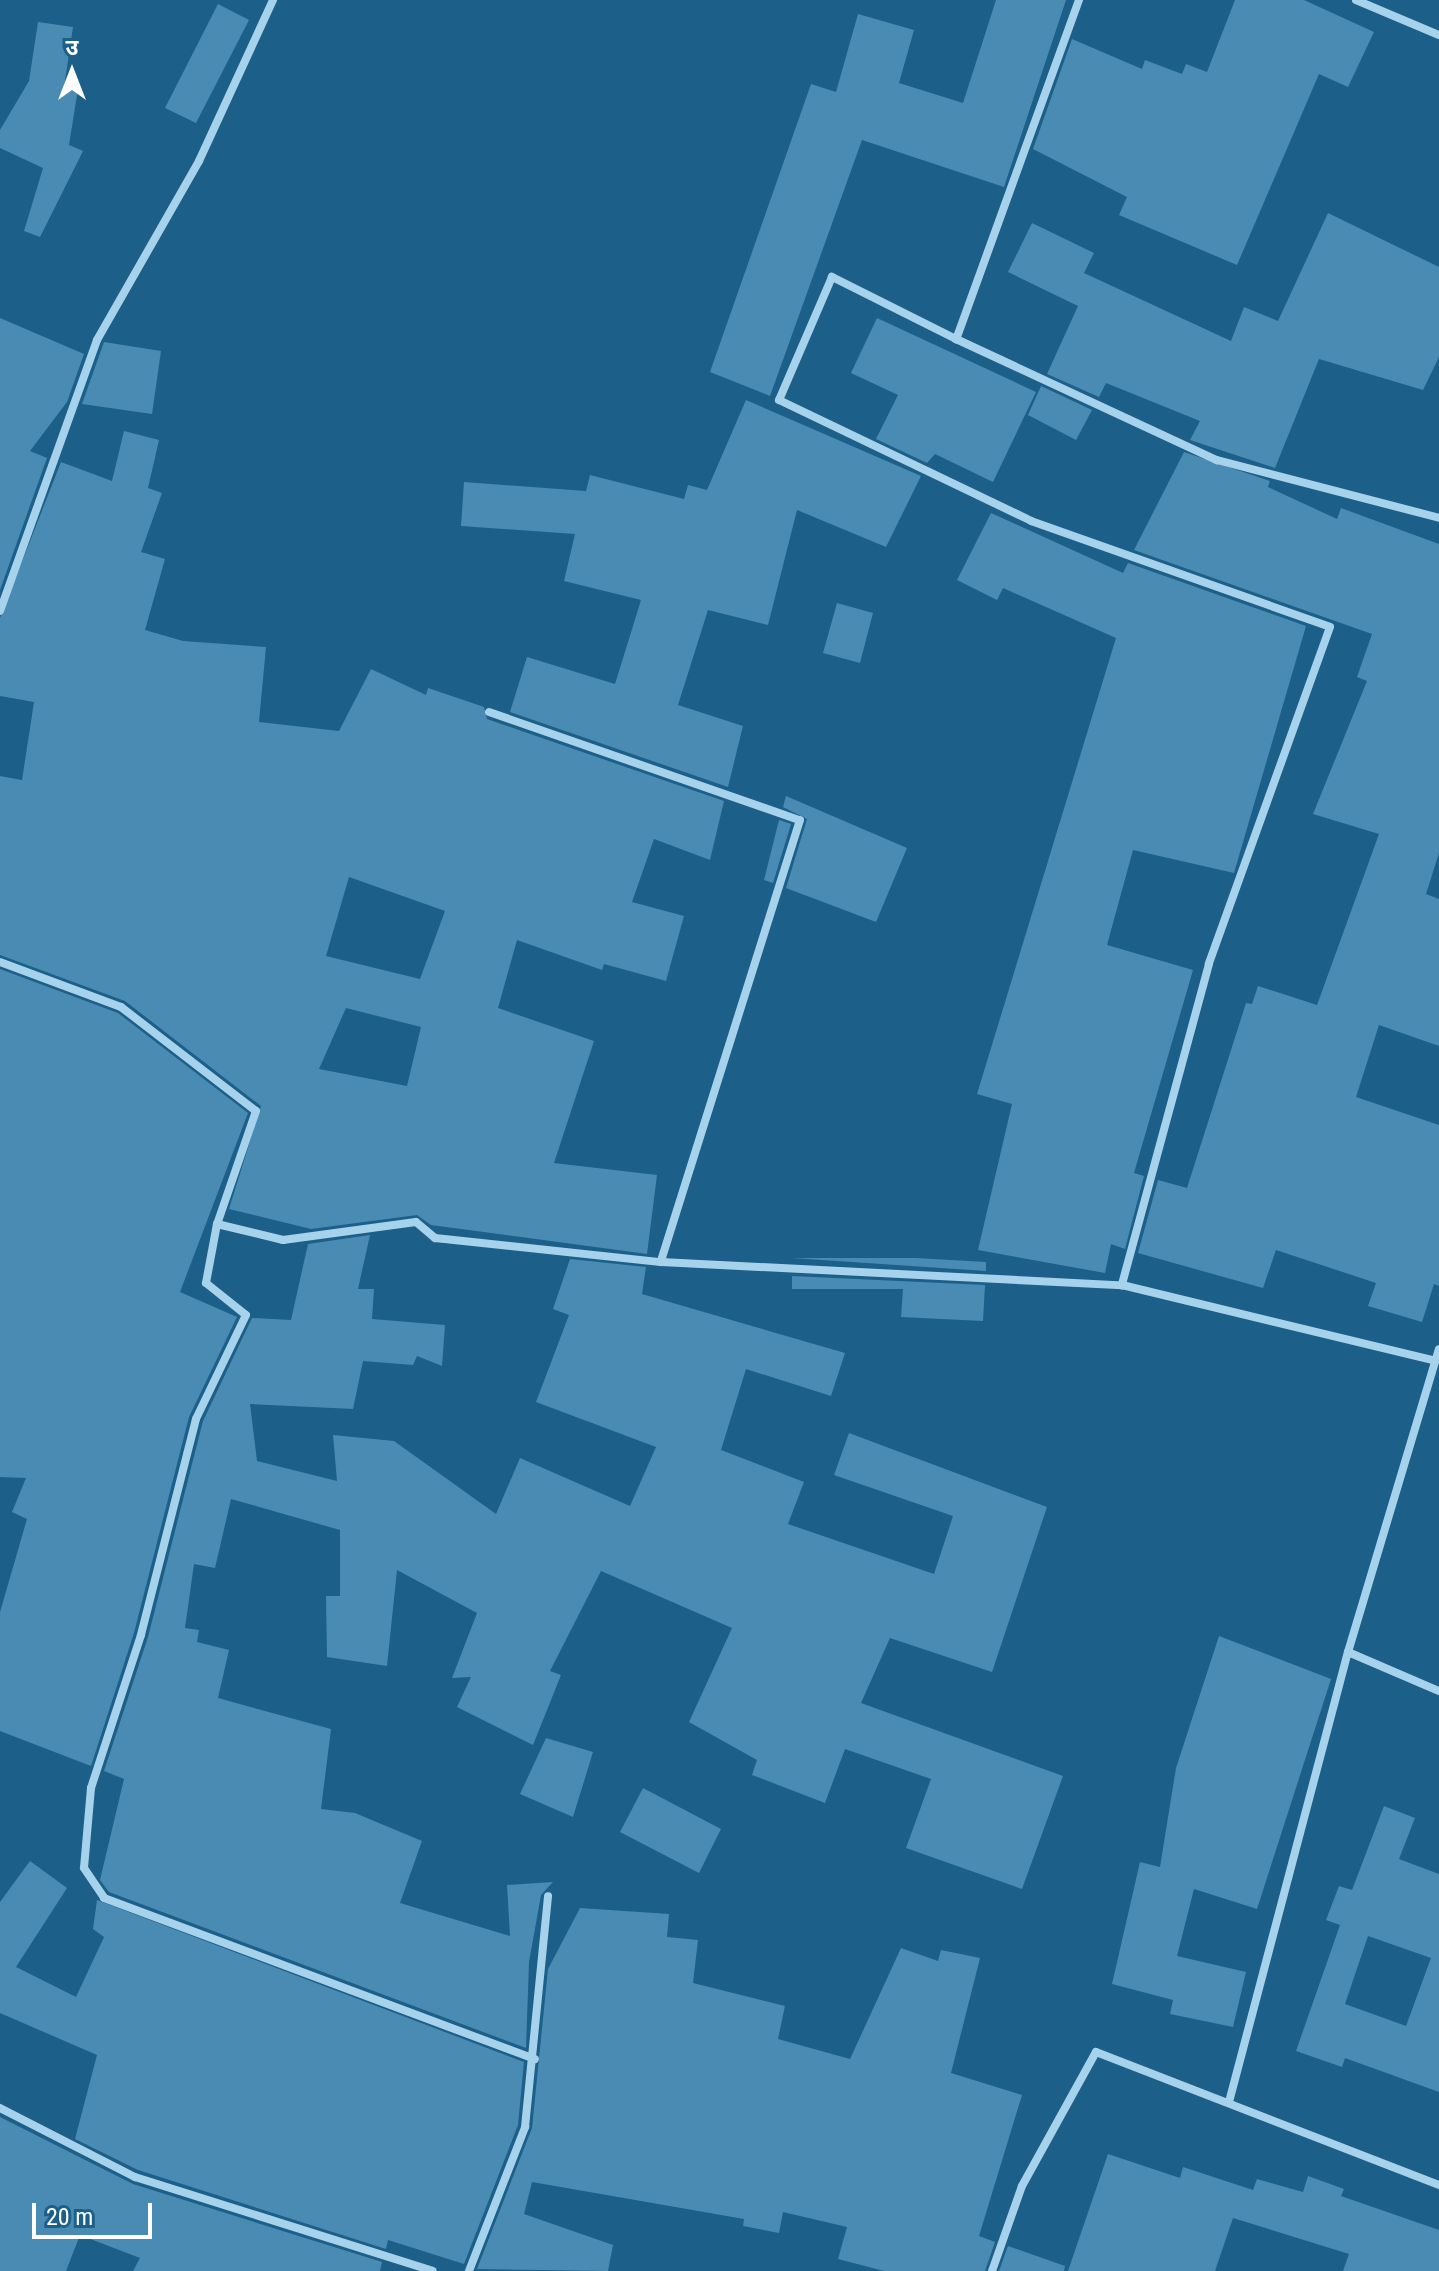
<!DOCTYPE html>
<html>
<head>
<meta charset="utf-8">
<style>
  body { margin:0 }
  #map { position:relative; width:1439px; height:2271px; overflow:hidden; background:#1c5f89; font-family:"Roboto Condensed","Noto Sans Devanagari",sans-serif }
  div>[style] { position:absolute }
  [style*='--x'] { left:calc(var(--x)*1px); top:calc(var(--y)*1px); width:calc(var(--w)*1px); rotate:calc(var(--a)*1deg) }
  .building>* { inset:0; background:#498bb3 }
  .minor>* { height:8px; margin:-4px; padding:0 4px; transform-origin:4px; border-radius:4px; background:#a6d2ec }
  span { translate:-50% -50%; white-space:nowrap; text-align:center; line-height:1.15; -webkit-text-stroke:6px #1c5f89; paint-order:stroke }
  .north { position:absolute; left:32px; top:32px; width:80px; height:80px; -webkit-text-stroke:6px #1c5f89; paint-order:stroke; rotate:0deg; font-size:22px; font-weight:700; line-height:32px; text-align:center; color:#fff }
  .north::after { content:''; display:block; margin:auto; width:28px; height:36px; background:#fff; clip-path:polygon(50% 0,100% 100%,50% 72%,0 100%) }
  .scale { position:absolute; left:32px; top:2203px; width:120px; height:36px; box-sizing:border-box; border:4px solid #fff; border-top:0; padding-left:10px; font-size:24px; line-height:28px; white-space:nowrap; color:#fff; -webkit-text-stroke:6px #1c5f89; paint-order:stroke }
</style>
</head>
<body>
<div id="map">
  <div class="building">
    <i style="clip-path:polygon(996px 0,1066px 0,1004px 187px,862px 140px,770px 396px,710px 372px,811px 84px,836px 92px,858px 14px,914px 30px,899px 83px,963px 103px)"></i>
    <i style="clip-path:polygon(1235px 0,1304px 0,1374px 32px,1348px 87px,1319px 74px,1237px 265px,1119px 215px,1127px 197px,1033px 149px,1072px 39px,1142px 69px,1145px 60px,1182px 74px,1186px 64px,1207px 72px)"></i>
    <i style="clip-path:polygon(218px 4px,249px 20px,196px 123px,165px 108px)"></i>
    <i style="clip-path:polygon(38px 22px,73px 27px,64px 87px,78px 89px,69px 145px,83px 151px,40px 237px,24px 231px,43px 168px,0 148px,0 130px,29px 81px)"></i>
    <i style="clip-path:polygon(1328px 213px,1439px 267px,1439px 357px,1423px 390px,1319px 359px,1275px 468px,1190px 440px,1200px 421px,1106px 383px,1099px 397px,1047px 374px,1078px 306px,1008px 272px,1032px 223px,1094px 253px,1084px 273px,1231px 341px,1244px 307px,1278px 321px)"></i>
    <i style="clip-path:polygon(0 318px,84px 354px,67px 402px,30px 451px,47px 458px,0 590px)"></i>
    <i style="clip-path:polygon(877px 318px,1036px 392px,993px 482px,935px 454px,927px 463px,876px 439px,898px 395px,851px 373px)"></i>
    <i style="clip-path:polygon(104px 342px,161px 351px,152px 414px,82px 404px)"></i>
    <i style="clip-path:polygon(1041px 386px,1092px 410px,1076px 440px,1028px 415px)"></i>
    <i style="clip-path:polygon(746px 400px,921px 476px,886px 547px,797px 510px,768px 625px,708px 610px,678px 705px,743px 726px,728px 787px,510px 712px,527px 657px,615px 684px,641px 600px,564px 581px,575px 534px,461px 526px,464px 482px,586px 491px,590px 475px,684px 499px,688px 485px,707px 490px)"></i>
    <i style="clip-path:polygon(evenodd,124px 431px,159px 440px,148px 488px,162px 493px,141px 552px,165px 559px,145px 630px,183px 641px,266px 647px,259px 722px,339px 731px,371px 669px,426px 695px,428px 688px,484px 707px,487px 719px,724px 801px,710px 860px,654px 839px,632px 902px,684px 916px,666px 981px,604px 964px,602px 970px,517px 940px,498px 1008px,594px 1041px,554px 1163px,657px 1175px,647px 1254px,431px 1225px,417px 1215px,311px 1229px,229px 1209px,261px 1106px,125px 1001px,0 955px,0 776px,22px 780px,34px 702px,0 696px,0 618px,61px 462px,112px 481px,124px 431px,349px 877px,445px 911px,420px 979px,326px 956px,349px 877px,124px 431px,346px 1008px,421px 1027px,407px 1086px,319px 1069px,346px 1008px)"></i>
    <i style="clip-path:polygon(1184px 452px,1270px 481px,1268px 487px,1337px 519px,1341px 508px,1439px 544px,1439px 853px,1426px 894px,1439px 899px,1439px 1046px,1379px 1025px,1356px 1097px,1439px 1125px,1439px 1286px,1434px 1284px,1422px 1322px,1368px 1306px,1376px 1283px,1276px 1250px,1263px 1288px,1138px 1253px,1158px 1180px,1187px 1188px,1246px 1003px,1252px 1004px,1258px 986px,1317px 1005px,1379px 834px,1313px 814px,1367px 681px,1357px 677px,1372px 634px,1134px 550px)"></i>
    <i style="clip-path:polygon(991px 513px,1123px 573px,1128px 563px,1306px 626px,1234px 873px,1133px 850px,1107px 945px,1193px 970px,1134px 1173px,1144px 1176px,1125px 1249px,1111px 1244px,1105px 1273px,978px 1250px,1012px 1104px,977px 1094px,1116px 638px,1003px 588px,997px 600px,957px 580px)"></i>
    <i style="clip-path:polygon(837px 603px,873px 613px,860px 663px,823px 653px)"></i>
    <i style="clip-path:polygon(786px 796px,907px 848px,876px 922px,786px 888px,807px 819px,783px 807px)"></i>
    <i style="clip-path:polygon(779px 820px,791px 824px,773px 883px,764px 880px)"></i>
    <i style="clip-path:polygon(0 969px,118px 1013px,248px 1113px,180px 1292px,237px 1317px,189px 1417px,134px 1633px,91px 1766px,0 1731px,0 1612px,27px 1519px,12px 1512px,26px 1478px,0 1477px)"></i>
    <i style="clip-path:polygon(370px 1235px,358px 1289px,374px 1289px,372px 1319px,445px 1325px,442px 1366px,417px 1356px,413px 1365px,363px 1361px,353px 1409px,250px 1404px,257px 1461px,337px 1481px,333px 1435px,394px 1441px,496px 1514px,520px 1458px,630px 1506px,656px 1447px,536px 1402px,569px 1315px,553px 1309px,570px 1259px,646px 1267px,642px 1294px,845px 1353px,831px 1396px,746px 1369px,721px 1450px,804px 1482px,788px 1524px,934px 1574px,953px 1516px,834px 1475px,849px 1433px,1047px 1507px,992px 1672px,890px 1638px,861px 1703px,1063px 1776px,1022px 1889px,906px 1848px,931px 1779px,845px 1749px,825px 1803px,752px 1775px,757px 1760px,689px 1722px,732px 1628px,601px 1571px,550px 1671px,561px 1675px,533px 1745px,457px 1707px,471px 1677px,452px 1678px,477px 1613px,397px 1570px,387px 1666px,327px 1657px,326px 1596px,340px 1596px,340px 1530px,231px 1499px,215px 1568px,194px 1564px,185px 1628px,199px 1630px,197px 1642px,229px 1650px,218px 1698px,331px 1729px,321px 1809px,355px 1813px,422px 1841px,400px 1903px,510px 1936px,507px 1885px,553px 1882px,541px 1895px,529px 1962px,526px 2048px,109px 1892px,100px 1880px,124px 1779px,104px 1771px,148px 1637px,203px 1421px,252px 1318px,291px 1320px,308px 1244px)"></i>
    <i style="clip-path:polygon(792px 1258px,916px 1258px,986px 1262px,986px 1271px)"></i>
    <i style="clip-path:polygon(792px 1276px,985px 1285px,983px 1321px,901px 1317px,903px 1289px,792px 1289px)"></i>
    <i style="clip-path:polygon(1219px 1636px,1331px 1679px,1257px 1909px,1194px 1889px,1177px 1956px,1246px 1972px,1233px 2027px,1170px 2014px,1173px 2000px,1112px 1984px,1140px 1862px,1160px 1867px,1176px 1768px)"></i>
    <i style="clip-path:polygon(546px 1738px,593px 1752px,573px 1817px,520px 1794px)"></i>
    <i style="clip-path:polygon(643px 1788px,721px 1829px,699px 1873px,620px 1832px)"></i>
    <i style="clip-path:polygon(evenodd,1384px 1806px,1415px 1818px,1399px 1859px,1439px 1874px,1439px 2092px,1345px 2058px,1342px 2067px,1296px 2051px,1340px 1925px,1326px 1920px,1339px 1886px,1352px 1890px,1384px 1806px,1368px 1936px,1431px 1958px,1406px 2026px,1345px 2004px,1368px 1936px)"></i>
    <i style="clip-path:polygon(30px 1861px,67px 1888px,16px 1967px,76px 1997px,104px 1937px,93px 1929px,97px 1900px,524px 2062px,518px 2125px,464px 2264px,388px 2240px,386px 2249px,138px 2170px,75px 2139px,97px 2055px,0 2013px,0 1902px)"></i>
    <i style="clip-path:polygon(580px 1908px,669px 1914px,667px 1937px,698px 1940px,693px 1983px,785px 2006px,778px 2039px,850px 2059px,901px 1948px,938px 1961px,941px 1950px,980px 1958px,951px 2073px,1022px 2095px,979px 2236px,995px 2242px,985px 2271px,884px 2271px,838px 2259px,847px 2227px,783px 2212px,779px 2233px,743px 2226px,744px 2219px,532px 2182px,524px 2214px,613px 2245px,608px 2271px,477px 2269px,532px 2128px,548px 1969px)"></i>
    <i style="clip-path:polygon(0 2117px,133px 2184px,382px 2262px,380px 2271px,133px 2271px,140px 2258px,80px 2235px,66px 2271px,0 2271px)"></i>
    <i style="clip-path:polygon(1108px 2154px,1180px 2178px,1183px 2167px,1253px 2190px,1257px 2179px,1303px 2192px,1308px 2176px,1344px 2189px,1341px 2196px,1439px 2230px,1439px 2271px,1343px 2271px,1349px 2254px,1233px 2218px,1215px 2271px,1068px 2271px)"></i>
    <i style="clip-path:polygon(1008px 2246px,1065px 2266px,1064px 2271px,999px 2271px)"></i>
  </div>
  <div class="minor">
    <i style="--x:1079;--y:0;--w:361;--a:109.9"></i>
    <i style="--x:956;--y:339;--w:288;--a:24.9"></i>
    <i style="--x:1217;--y:460;--w:229;--a:14.6"></i>
    <i style="--x:1356;--y:0;--w:90;--a:22.9"></i>
    <i style="--x:956;--y:339;--w:139;--a:-153.4"></i>
    <i style="--x:832;--y:277;--w:134;--a:113.3"></i>
    <i style="--x:779;--y:400;--w:280;--a:25.6"></i>
    <i style="--x:1031;--y:521;--w:317;--a:19.5"></i>
    <i style="--x:1330;--y:627;--w:358;--a:109.8"></i>
    <i style="--x:1209;--y:964;--w:333;--a:105.2"></i>
    <i style="--x:1122;--y:1285;--w:322;--a:13.6"></i>
    <i style="--x:0;--y:611;--w:288;--a:-70.3"></i>
    <i style="--x:97;--y:340;--w:206;--a:-60.3"></i>
    <i style="--x:199;--y:161;--w:177;--a:-65.3"></i>
    <i style="--x:489;--y:712;--w:329;--a:19.2"></i>
    <i style="--x:800;--y:820;--w:463;--a:107.5"></i>
    <i style="--x:0;--y:962;--w:129;--a:20.4"></i>
    <i style="--x:121;--y:1007;--w:170;--a:37.6"></i>
    <i style="--x:256;--y:1111;--w:120;--a:109"></i>
    <i style="--x:217;--y:1224;--w:60;--a:100.6"></i>
    <i style="--x:206;--y:1283;--w:51;--a:38.7"></i>
    <i style="--x:246;--y:1315;--w:115;--a:115.7"></i>
    <i style="--x:196;--y:1419;--w:223;--a:104.3"></i>
    <i style="--x:141;--y:1635;--w:161;--a:108.1"></i>
    <i style="--x:91;--y:1788;--w:80;--a:95"></i>
    <i style="--x:84;--y:1868;--w:36;--a:56"></i>
    <i style="--x:104;--y:1898;--w:460;--a:20.5"></i>
    <i style="--x:217;--y:1224;--w:68;--a:13.6"></i>
    <i style="--x:283;--y:1240;--w:134;--a:-7.7"></i>
    <i style="--x:416;--y:1222;--w:25;--a:40"></i>
    <i style="--x:435;--y:1238;--w:227;--a:6.1"></i>
    <i style="--x:661;--y:1262;--w:462;--a:2.9"></i>
    <i style="--x:1348;--y:1652;--w:99;--a:23.2"></i>
    <i style="--x:1229;--y:2102;--w:465;--a:-75.2"></i>
    <i style="--x:1348;--y:1652;--w:316;--a:-73.3"></i>
    <i style="--x:0;--y:2108;--w:152;--a:27.1"></i>
    <i style="--x:135;--y:2177;--w:312;--a:17.5"></i>
    <i style="--x:469;--y:2271;--w:155;--a:-68.7"></i>
    <i style="--x:525;--y:2127;--w:232;--a:-84.3"></i>
    <i style="--x:992;--y:2271;--w:90;--a:-70.6"></i>
    <i style="--x:1022;--y:2186;--w:153;--a:-61.1"></i>
    <i style="--x:1096;--y:2052;--w:368;--a:21.2"></i>
  </div>
  <div class="north">उ</div>
  <div class="scale">20 m</div>
</div>
</body>
</html>
